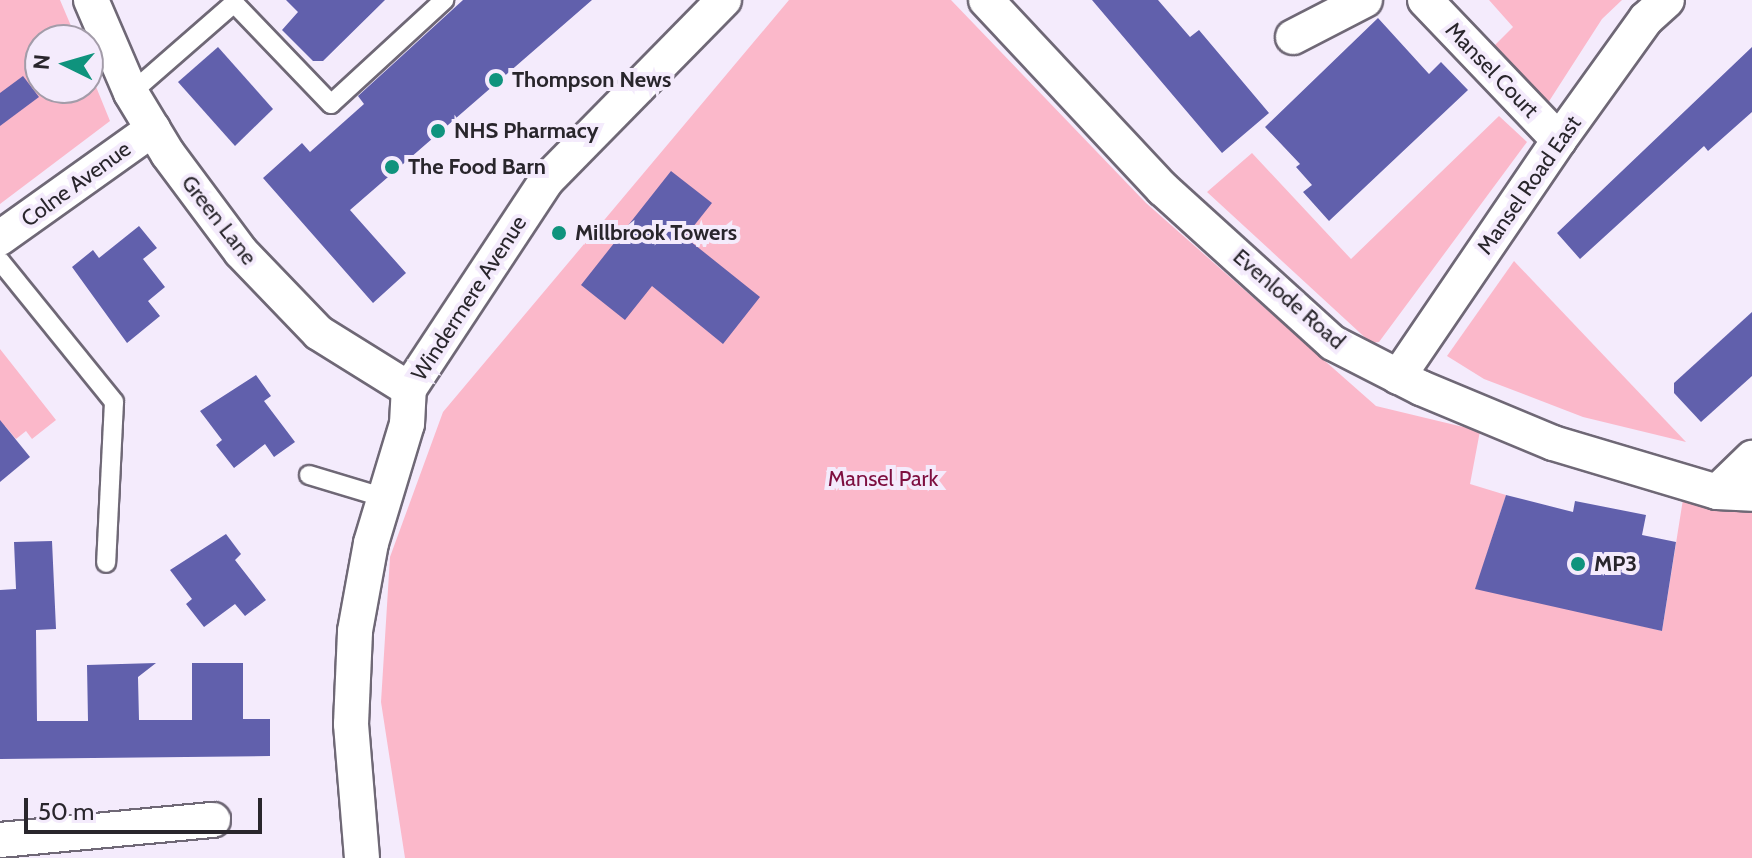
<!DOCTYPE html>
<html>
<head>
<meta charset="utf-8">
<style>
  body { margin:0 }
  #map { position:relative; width:1752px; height:858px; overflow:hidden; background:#f4ebfc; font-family:Cabin,sans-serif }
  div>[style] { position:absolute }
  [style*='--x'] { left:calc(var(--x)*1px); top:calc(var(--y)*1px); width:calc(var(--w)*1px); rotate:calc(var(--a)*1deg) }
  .green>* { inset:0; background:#fbb8ca }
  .building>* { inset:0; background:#6160ac }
  .roads { filter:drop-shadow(2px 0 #6f6876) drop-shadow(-2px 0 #6f6876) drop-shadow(0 2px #6f6876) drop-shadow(0 -2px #6f6876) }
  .lane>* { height:18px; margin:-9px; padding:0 9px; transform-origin:9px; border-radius:9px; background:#fff }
  .street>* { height:34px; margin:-17px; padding:0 17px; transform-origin:17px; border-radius:17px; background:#fff }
  .dots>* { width:22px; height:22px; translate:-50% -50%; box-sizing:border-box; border:4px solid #f4ebfc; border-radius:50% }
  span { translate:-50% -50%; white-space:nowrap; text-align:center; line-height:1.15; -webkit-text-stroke:8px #f4ebfc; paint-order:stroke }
  .street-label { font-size:22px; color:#29262c }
  .poi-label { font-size:22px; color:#29262c; font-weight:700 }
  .left { translate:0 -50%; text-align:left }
  .park-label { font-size:22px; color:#7e0f40 }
  .north { position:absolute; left:24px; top:24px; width:80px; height:80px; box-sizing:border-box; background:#f4ebfc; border:2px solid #a39ca9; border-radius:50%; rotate:275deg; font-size:22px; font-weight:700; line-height:32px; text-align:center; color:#29262c }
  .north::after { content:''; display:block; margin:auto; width:28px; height:36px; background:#0f937d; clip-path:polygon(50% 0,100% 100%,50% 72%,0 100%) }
  .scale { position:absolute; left:24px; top:798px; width:238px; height:36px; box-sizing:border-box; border:4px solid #29262c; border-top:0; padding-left:10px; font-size:24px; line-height:28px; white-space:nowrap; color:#29262c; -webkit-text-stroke:6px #f4ebfc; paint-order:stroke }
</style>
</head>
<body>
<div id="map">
  <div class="green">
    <i style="clip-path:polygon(0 0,60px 0,77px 40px,40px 40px,40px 88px,88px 88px,88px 67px,110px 121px,0 204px)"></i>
    <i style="clip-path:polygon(789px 0,951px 0,1146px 203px,1376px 406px,1480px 431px,1470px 484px,1506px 495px,1477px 585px,1662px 631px,1684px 493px,1752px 509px,1752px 858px,405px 858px,381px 702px,390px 557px,443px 412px)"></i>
    <i style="clip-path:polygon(1489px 0,1622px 0,1602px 19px,1546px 106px,1492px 48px,1513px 27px)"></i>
    <i style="clip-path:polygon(1499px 116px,1527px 142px,1379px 342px,1371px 343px,1207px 192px,1252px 153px,1351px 259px)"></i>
    <i style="clip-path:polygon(1514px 261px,1686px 442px,1583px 417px,1484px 379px,1447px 356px)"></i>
    <i style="clip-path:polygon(0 349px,56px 420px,32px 439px,26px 431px,16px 439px,5px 426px,0 430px)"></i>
  </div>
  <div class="building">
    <i style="clip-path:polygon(286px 0,385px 0,323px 61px,313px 61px,282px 30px,298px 12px)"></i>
    <i style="clip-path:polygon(463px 0,592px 0,350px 210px,406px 273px,373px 303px,263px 178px,302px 143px,310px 152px,364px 104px,358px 96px)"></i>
    <i style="clip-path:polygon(1092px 0,1158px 0,1190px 37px,1199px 30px,1269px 113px,1222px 153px)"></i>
    <i style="clip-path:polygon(1378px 18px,1429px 74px,1441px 62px,1468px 90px,1329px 221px,1303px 192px,1312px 185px,1296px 167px,1300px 164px,1265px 127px)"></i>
    <i style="clip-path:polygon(218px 47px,273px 109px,235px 146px,178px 82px)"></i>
    <i style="clip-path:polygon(1752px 47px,1752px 112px,1708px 151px,1704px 146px,1580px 259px,1557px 233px)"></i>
    <i style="clip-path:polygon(23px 76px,39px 97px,0 126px,0 93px)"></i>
    <i style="clip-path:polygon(671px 171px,712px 203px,685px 237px,760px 297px,723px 344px,652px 286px,625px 320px,581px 285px)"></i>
    <i style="clip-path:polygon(139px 226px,157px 248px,143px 259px,165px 287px,148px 301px,160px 316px,127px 343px,72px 267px,93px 250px,99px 258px)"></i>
    <i style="clip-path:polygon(1752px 312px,1752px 376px,1701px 422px,1674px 393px,1674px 383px)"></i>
    <i style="clip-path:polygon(256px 375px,271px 396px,264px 401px,295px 442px,274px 457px,265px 444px,234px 468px,216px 445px,222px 440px,200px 411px)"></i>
    <i style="clip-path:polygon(0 420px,30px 457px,0 482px)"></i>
    <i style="clip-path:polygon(1506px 495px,1573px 512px,1575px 501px,1646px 515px,1642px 535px,1676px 542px,1662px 631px,1475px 589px)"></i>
    <i style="clip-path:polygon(226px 534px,241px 554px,235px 560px,266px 600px,245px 616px,235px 604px,204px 627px,186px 604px,192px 599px,170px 570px)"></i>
    <i style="clip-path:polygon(52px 541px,56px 629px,36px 630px,37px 721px,88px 721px,87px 665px,156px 663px,138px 677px,139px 720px,192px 720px,192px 663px,243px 663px,243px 719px,270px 719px,270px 756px,0 759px,0 590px,16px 589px,14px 542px)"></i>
  </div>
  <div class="roads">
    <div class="lane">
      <i style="--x:131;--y:93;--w:137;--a:-41.1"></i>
      <i style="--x:234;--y:3;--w:140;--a:46.2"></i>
      <i style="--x:331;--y:104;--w:154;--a:-42.6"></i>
      <i style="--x:0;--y:261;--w:181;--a:51"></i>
      <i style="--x:114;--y:402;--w:161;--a:92.8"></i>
      <i style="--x:309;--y:475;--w:79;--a:16.8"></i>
    </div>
    <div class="street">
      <i style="--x:91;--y:0;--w:101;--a:66.7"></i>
      <i style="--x:131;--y:93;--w:71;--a:58.8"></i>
      <i style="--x:168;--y:154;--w:122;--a:53.3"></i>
      <i style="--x:241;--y:252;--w:112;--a:46.1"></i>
      <i style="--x:319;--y:333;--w:106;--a:31.9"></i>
      <i style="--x:986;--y:0;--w:259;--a:46.9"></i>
      <i style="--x:1163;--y:189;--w:229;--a:42.2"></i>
      <i style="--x:1333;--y:343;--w:99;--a:27.1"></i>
      <i style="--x:1421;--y:388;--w:143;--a:22.6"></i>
      <i style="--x:1553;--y:443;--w:171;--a:16.6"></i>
      <i style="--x:1717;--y:492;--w:35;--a:3"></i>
      <i style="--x:1425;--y:0;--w:194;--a:46.3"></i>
      <i style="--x:1293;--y:37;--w:81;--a:-27.2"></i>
      <i style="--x:0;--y:238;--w:188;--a:-35.5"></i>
      <i style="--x:1398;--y:377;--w:287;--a:-55.8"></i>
      <i style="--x:1559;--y:140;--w:149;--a:-54.3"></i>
      <i style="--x:1646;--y:19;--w:28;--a:-42"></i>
      <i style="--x:1717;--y:492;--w:49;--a:-44.2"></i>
      <i style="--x:0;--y:840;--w:214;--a:-5.4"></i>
      <i style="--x:362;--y:858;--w:134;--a:-94.7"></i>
      <i style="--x:351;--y:724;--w:93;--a:-87.5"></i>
      <i style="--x:355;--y:631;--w:89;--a:-79.7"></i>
      <i style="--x:371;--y:543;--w:124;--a:-73.2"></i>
      <i style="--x:407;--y:424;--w:35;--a:-87"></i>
      <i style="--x:409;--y:389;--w:249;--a:-56.6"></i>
      <i style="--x:546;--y:181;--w:254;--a:-45.5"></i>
    </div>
  </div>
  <div class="dots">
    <i style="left:496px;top:80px;background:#0f937d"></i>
    <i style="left:438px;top:131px;background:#0f937d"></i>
    <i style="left:392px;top:167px;background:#0f937d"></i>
    <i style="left:559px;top:233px;background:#0f937d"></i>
    <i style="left:1578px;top:564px;background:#0f937d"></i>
  </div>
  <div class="street-label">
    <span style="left:1492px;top:70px;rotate:46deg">Mansel Court</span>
    <span style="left:76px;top:184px;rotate:-36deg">Colne Avenue</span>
    <span style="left:1529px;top:185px;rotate:-55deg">Mansel Road East</span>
    <span style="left:219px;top:220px;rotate:52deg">Green Lane</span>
    <span style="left:469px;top:298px;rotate:-57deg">Windermere Avenue</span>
    <span style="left:1289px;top:299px;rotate:41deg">Evenlode Road</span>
  </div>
  <div class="poi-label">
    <span class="left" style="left:512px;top:80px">Thompson News</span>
    <span class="left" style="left:454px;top:131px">NHS Pharmacy</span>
    <span class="left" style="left:408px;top:167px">The Food Barn</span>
    <span class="left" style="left:575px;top:233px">Millbrook Towers</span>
    <span class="left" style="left:1594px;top:564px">MP3</span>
  </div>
  <div class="park-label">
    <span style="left:883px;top:479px">Mansel Park</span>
  </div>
  <div class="north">N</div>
  <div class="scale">50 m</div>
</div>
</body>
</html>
